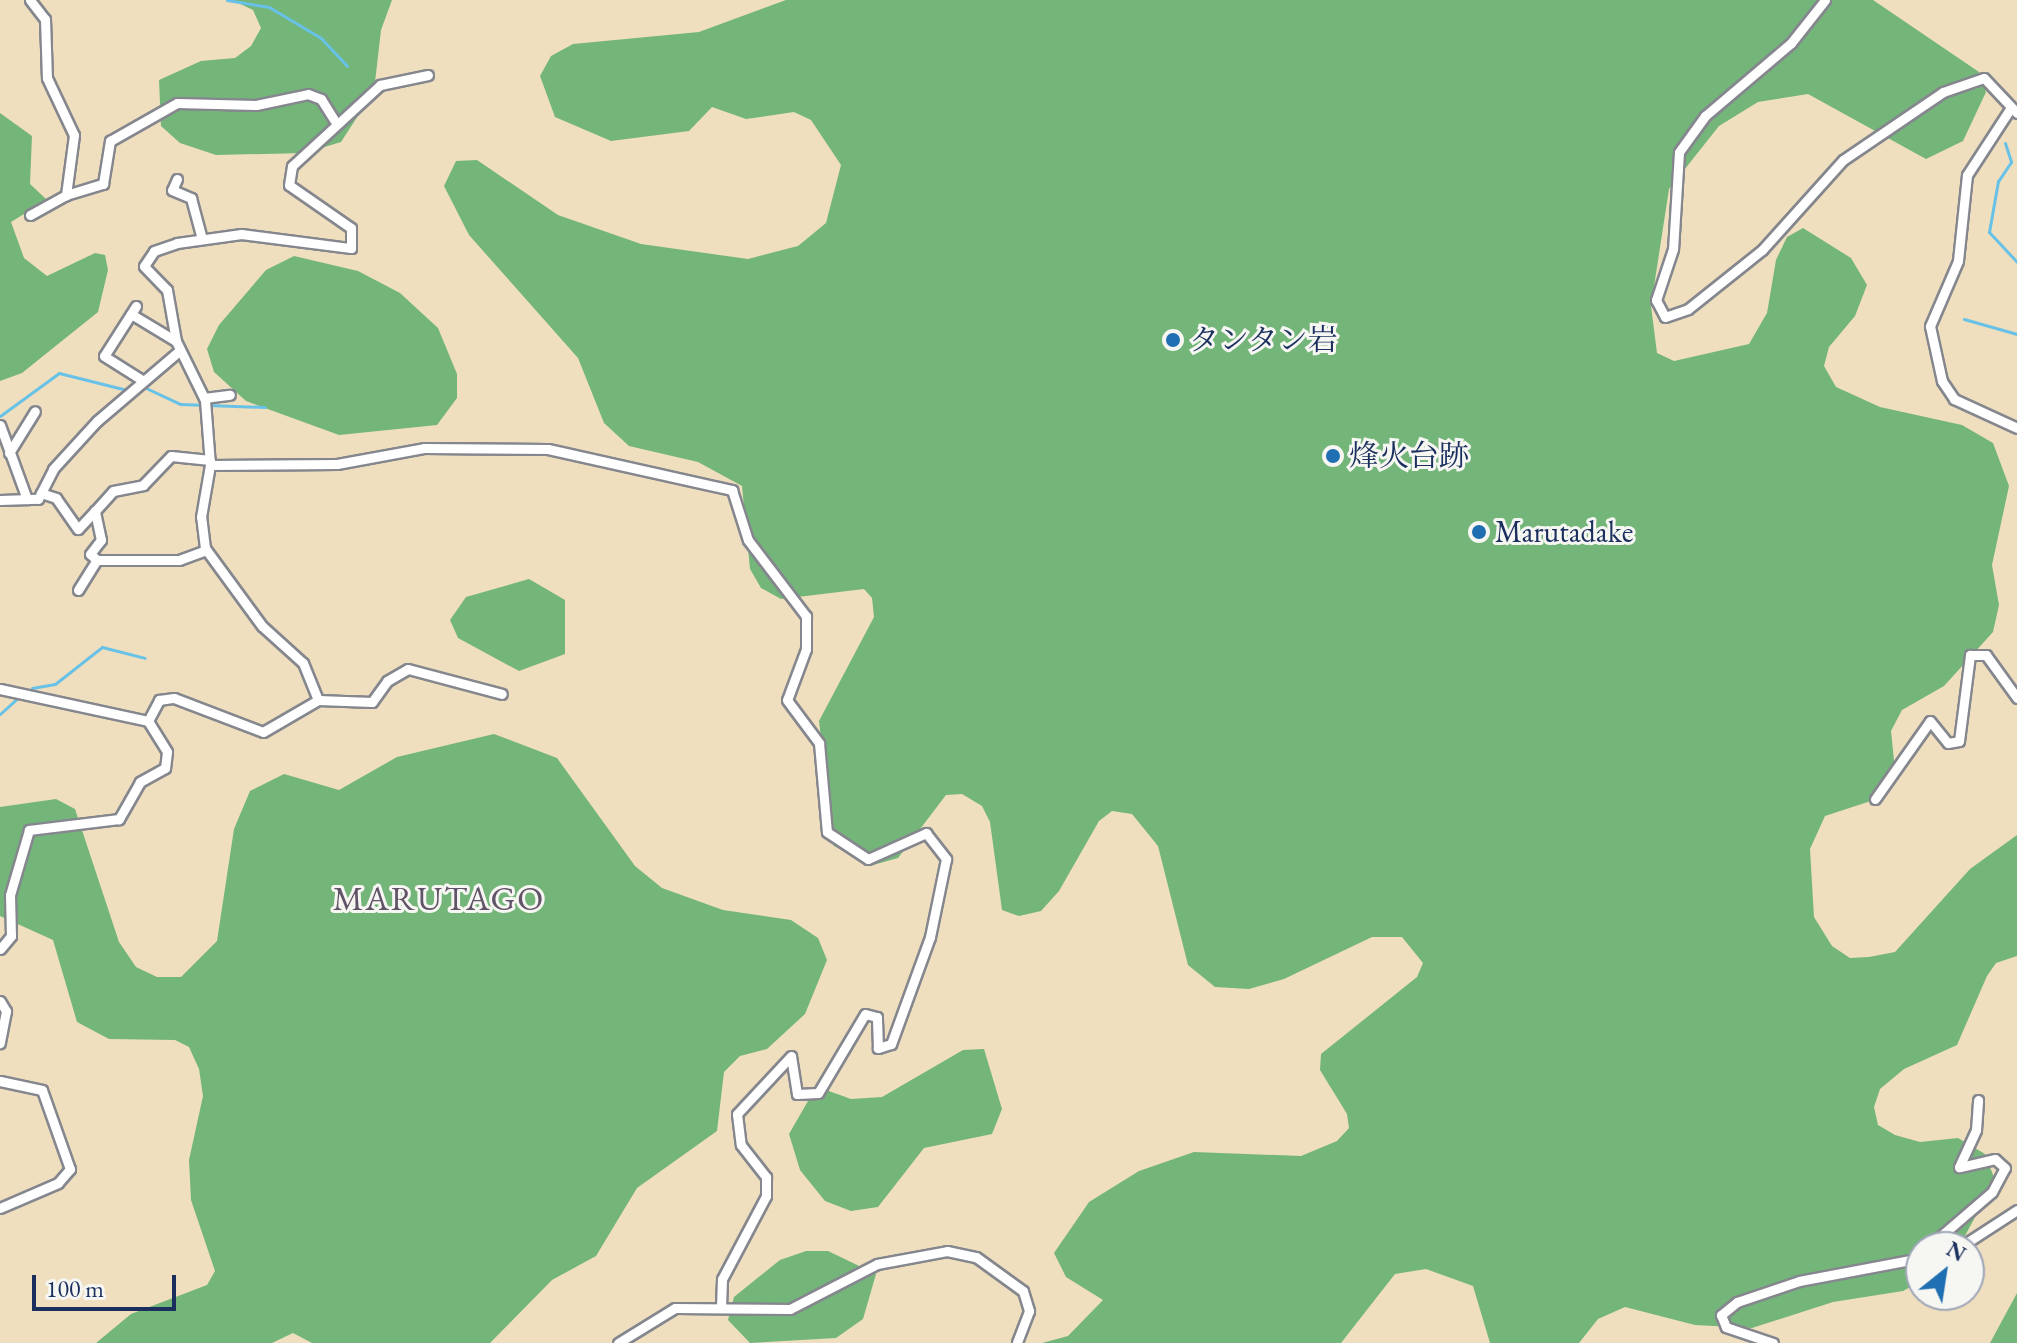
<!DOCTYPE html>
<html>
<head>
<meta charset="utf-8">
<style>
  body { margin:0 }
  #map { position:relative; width:2017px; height:1343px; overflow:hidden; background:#efdfbf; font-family:"EB Garamond","Noto Serif JP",serif }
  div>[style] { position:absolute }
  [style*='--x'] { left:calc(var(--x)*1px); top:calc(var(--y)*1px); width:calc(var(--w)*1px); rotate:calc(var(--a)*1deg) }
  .forest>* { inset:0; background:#74b67a }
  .stream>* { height:3px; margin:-1.5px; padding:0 1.5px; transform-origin:1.5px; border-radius:1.5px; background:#68c1e6 }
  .roads { filter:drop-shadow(2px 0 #85878e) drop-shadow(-2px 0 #85878e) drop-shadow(0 2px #85878e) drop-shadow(0 -2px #85878e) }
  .minor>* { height:9px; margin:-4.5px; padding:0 4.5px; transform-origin:4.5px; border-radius:4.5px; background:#fff }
  .dots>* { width:22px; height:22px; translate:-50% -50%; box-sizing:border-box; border:4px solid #f6f6f2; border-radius:50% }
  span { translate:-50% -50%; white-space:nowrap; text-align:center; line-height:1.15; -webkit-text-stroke:6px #f6f6f2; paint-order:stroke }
  .poi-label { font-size:30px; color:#1b2f5e }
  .left { translate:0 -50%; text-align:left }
  .quarter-label { font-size:34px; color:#615368; letter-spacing:2px }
  .north { position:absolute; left:1905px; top:1231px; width:80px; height:80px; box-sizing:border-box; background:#f6f6f2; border:2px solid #9ea6b7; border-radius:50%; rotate:30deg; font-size:22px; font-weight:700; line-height:32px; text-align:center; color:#1b2f5e }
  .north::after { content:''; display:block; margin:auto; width:28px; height:36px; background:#1f6fb2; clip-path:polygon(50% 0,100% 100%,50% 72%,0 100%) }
  .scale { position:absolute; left:32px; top:1275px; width:144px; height:36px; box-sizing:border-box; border:4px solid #1b2f5e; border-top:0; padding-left:10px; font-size:24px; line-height:28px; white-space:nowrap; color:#1b2f5e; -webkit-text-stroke:6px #f6f6f2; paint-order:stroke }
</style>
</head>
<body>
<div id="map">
  <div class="forest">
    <i style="clip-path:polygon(232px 0,392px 0,381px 30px,374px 91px,341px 142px,305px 153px,216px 155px,180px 143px,161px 126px,159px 80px,201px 61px,235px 58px,251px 46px,261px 28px,253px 10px)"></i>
    <i style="clip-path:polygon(786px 0,1873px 0,1979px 72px,1986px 92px,1963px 141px,1926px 159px,1808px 94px,1758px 102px,1719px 126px,1669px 189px,1651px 306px,1657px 353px,1674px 361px,1749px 344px,1767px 313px,1776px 260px,1787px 237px,1803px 228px,1851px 258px,1867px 285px,1855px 316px,1829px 347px,1824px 366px,1836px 387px,1880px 407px,1962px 425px,1993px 443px,2009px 486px,1992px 565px,1999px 605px,1993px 632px,1944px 686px,1902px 710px,1891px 731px,1896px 780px,1880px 798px,1825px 816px,1810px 849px,1814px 917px,1832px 946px,1850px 958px,1869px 957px,1895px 952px,1970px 869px,2017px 835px,2017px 956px,1996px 963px,1987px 976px,1957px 1045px,1904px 1069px,1880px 1089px,1874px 1107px,1878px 1125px,1895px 1135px,1920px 1142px,1958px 1138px,1985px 1154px,1995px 1180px,1959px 1247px,1921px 1247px,1921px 1281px,1903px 1291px,1833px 1302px,1752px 1328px,1695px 1325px,1625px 1307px,1598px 1319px,1579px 1343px,1490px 1343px,1473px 1286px,1426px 1269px,1395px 1274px,1341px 1343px,1042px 1343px,1068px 1336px,1103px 1300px,1066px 1277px,1054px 1253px,1089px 1202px,1139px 1171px,1194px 1152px,1301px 1156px,1337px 1141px,1349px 1128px,1347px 1114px,1320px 1070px,1321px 1054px,1417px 977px,1423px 963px,1402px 937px,1372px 937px,1284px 979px,1249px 989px,1215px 987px,1188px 965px,1158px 846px,1132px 814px,1112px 811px,1099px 821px,1059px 891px,1041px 911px,1019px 916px,1002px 910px,990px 822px,982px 806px,962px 794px,946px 795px,898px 858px,873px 865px,834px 846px,819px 721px,874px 617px,872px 598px,864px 589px,781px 599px,761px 588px,750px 569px,742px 486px,698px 462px,629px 446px,604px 423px,578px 358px,469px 235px,444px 186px,456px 161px,477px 160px,558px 215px,641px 244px,748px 259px,798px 246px,826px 223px,841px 165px,811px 120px,794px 112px,746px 119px,712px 107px,689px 131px,611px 141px,555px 117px,540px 76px,551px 56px,573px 44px,699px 32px)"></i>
    <i style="clip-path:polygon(0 113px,32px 136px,30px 184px,47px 200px,11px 222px,24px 258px,47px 276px,95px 253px,105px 255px,108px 270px,98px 312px,22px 373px,0 381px)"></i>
    <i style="clip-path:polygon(294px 256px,358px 271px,400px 293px,438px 328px,457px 374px,457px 398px,437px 425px,339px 435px,246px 401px,214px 372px,207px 349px,219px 325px,266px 270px)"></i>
    <i style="clip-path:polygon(529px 579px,565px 600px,565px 654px,519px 671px,458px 638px,450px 620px,466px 597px)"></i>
    <i style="clip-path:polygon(494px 734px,557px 758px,635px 866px,662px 888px,723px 910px,791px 920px,818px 938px,827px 960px,805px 1014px,767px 1049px,740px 1056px,724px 1072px,717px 1131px,637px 1188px,596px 1256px,552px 1280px,490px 1343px,312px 1343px,293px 1333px,272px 1343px,96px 1343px,131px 1314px,207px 1285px,215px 1271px,191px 1200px,189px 1160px,203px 1096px,199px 1069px,189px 1047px,175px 1040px,109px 1039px,77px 1022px,53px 940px,0 916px,0 807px,56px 799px,75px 809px,119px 942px,136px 967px,157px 977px,181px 977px,217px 941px,234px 829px,250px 791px,284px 774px,339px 790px,397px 757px)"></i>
    <i style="clip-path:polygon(984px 1049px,1002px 1109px,992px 1134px,924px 1148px,878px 1207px,851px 1211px,825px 1201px,800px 1170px,789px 1134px,808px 1101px,826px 1090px,851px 1099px,882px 1097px,963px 1050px)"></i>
    <i style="clip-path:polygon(806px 1251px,828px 1251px,876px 1274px,863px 1319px,836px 1338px,750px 1343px,728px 1320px,734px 1297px,780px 1260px)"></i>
    <i style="clip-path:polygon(2017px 1293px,2017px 1343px,1989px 1343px,1990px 1343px)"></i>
  </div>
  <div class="stream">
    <i style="--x:227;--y:0;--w:43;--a:9.5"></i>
    <i style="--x:269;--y:7;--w:61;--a:30.8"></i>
    <i style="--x:321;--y:38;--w:38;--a:47"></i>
    <i style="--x:2005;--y:143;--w:20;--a:72"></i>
    <i style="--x:2011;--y:162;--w:23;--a:124"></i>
    <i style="--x:1998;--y:181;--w:52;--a:100"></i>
    <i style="--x:1989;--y:232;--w:41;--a:47"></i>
    <i style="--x:1964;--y:319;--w:55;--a:15.8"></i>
    <i style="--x:146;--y:388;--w:38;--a:25"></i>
    <i style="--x:180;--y:404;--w:85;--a:2"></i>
    <i style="--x:0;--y:416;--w:73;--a:-36.1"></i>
    <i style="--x:59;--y:373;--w:70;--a:14"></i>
    <i style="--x:32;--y:688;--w:23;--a:-10"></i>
    <i style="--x:55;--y:684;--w:60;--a:-38.2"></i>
    <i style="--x:102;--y:647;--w:44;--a:14.3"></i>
    <i style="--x:0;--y:714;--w:24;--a:-42"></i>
  </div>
  <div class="roads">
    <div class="minor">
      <i style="--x:30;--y:0;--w:24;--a:52"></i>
      <i style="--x:45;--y:19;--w:59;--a:88.1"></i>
      <i style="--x:47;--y:78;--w:63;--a:64.7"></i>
      <i style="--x:74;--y:135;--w:61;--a:97.6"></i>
      <i style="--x:66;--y:195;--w:39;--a:-17"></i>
      <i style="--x:103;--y:184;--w:44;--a:-80.8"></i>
      <i style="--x:110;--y:141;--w:77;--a:-29.6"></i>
      <i style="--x:177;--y:103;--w:79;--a:1.5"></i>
      <i style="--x:256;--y:105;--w:53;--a:-11.9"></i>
      <i style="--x:308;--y:94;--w:14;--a:21"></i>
      <i style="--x:321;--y:99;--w:25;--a:58"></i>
      <i style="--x:1825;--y:0;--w:55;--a:128.3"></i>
      <i style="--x:1791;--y:43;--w:113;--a:139.7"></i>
      <i style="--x:1705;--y:116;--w:44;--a:125.8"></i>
      <i style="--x:1679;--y:152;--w:97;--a:93.5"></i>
      <i style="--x:1673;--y:249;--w:54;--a:108.4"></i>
      <i style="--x:1656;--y:300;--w:19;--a:62"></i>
      <i style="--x:1665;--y:317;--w:24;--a:-19"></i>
      <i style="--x:1688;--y:309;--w:95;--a:-38.6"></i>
      <i style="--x:1762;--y:250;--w:121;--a:-48"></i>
      <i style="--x:1843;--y:160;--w:121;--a:-34.2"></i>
      <i style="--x:1943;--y:92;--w:43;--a:-18.9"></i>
      <i style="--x:1984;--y:78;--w:48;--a:46.7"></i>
      <i style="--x:2010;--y:109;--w:79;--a:123.1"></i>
      <i style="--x:1967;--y:175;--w:86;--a:96"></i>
      <i style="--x:1958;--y:261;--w:71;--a:113.3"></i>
      <i style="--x:1930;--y:326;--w:56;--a:77.7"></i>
      <i style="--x:1942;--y:381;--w:22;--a:56"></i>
      <i style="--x:1954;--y:399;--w:69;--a:24.7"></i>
      <i style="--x:177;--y:179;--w:12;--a:114"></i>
      <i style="--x:172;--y:190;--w:21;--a:23"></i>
      <i style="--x:191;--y:198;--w:42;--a:75"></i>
      <i style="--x:30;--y:215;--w:41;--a:-29.1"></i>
      <i style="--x:136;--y:306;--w:59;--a:122.6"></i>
      <i style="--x:104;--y:356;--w:45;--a:32.3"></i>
      <i style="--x:131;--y:314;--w:52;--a:31"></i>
      <i style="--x:204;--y:398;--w:26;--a:-7"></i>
      <i style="--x:0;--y:425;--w:79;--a:70"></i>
      <i style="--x:9;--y:453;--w:49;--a:-58.2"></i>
      <i style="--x:210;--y:465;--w:127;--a:-0.5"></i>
      <i style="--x:337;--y:464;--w:88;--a:-10.4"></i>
      <i style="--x:424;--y:448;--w:124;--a:0.5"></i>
      <i style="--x:548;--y:449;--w:189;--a:12.6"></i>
      <i style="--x:732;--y:490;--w:52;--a:72.3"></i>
      <i style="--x:748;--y:540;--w:96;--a:52.7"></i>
      <i style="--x:806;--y:616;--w:33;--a:90"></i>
      <i style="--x:806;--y:649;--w:54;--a:110.4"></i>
      <i style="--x:787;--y:700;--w:54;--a:53.3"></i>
      <i style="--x:819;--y:743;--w:89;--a:84.9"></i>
      <i style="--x:827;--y:832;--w:49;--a:33.4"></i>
      <i style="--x:868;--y:859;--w:64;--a:-24.1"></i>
      <i style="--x:926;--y:833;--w:33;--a:52"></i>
      <i style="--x:946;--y:859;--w:80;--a:101.6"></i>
      <i style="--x:930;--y:937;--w:114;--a:110"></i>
      <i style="--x:891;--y:1044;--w:14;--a:163"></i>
      <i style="--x:878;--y:1048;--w:31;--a:-92"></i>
      <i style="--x:877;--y:1017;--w:12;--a:-166"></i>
      <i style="--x:865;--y:1014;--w:92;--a:120.7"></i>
      <i style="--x:818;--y:1093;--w:21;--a:177"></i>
      <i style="--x:797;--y:1094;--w:38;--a:-99"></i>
      <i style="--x:791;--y:1056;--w:79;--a:133"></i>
      <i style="--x:737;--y:1114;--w:31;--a:83"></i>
      <i style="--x:741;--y:1145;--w:41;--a:52"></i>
      <i style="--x:766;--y:1177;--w:19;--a:90"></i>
      <i style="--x:766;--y:1196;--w:94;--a:117.9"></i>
      <i style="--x:722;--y:1279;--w:28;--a:92"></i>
      <i style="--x:41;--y:493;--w:16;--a:18"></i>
      <i style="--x:56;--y:498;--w:38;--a:55"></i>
      <i style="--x:78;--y:529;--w:25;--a:-47"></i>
      <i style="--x:0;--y:500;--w:38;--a:-2"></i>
      <i style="--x:38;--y:499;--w:34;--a:-63"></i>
      <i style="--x:53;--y:469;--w:65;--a:-47.5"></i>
      <i style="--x:97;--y:421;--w:109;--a:-40.5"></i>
      <i style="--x:97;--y:560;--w:9;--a:-139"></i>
      <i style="--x:90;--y:554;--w:18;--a:-52"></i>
      <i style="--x:101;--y:540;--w:30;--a:-102"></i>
      <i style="--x:95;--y:511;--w:27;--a:-48"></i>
      <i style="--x:113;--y:491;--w:31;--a:-11"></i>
      <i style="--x:143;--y:485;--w:40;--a:-46"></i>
      <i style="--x:171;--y:456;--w:39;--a:6"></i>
      <i style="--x:97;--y:560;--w:82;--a:0"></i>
      <i style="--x:179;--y:560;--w:29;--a:-20"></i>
      <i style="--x:78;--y:590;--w:36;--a:-58"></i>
      <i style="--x:0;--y:689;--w:151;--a:12.2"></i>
      <i style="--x:148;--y:721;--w:36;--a:58"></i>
      <i style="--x:167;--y:752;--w:16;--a:97"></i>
      <i style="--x:165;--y:768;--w:29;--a:151"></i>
      <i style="--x:140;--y:782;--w:43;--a:119.6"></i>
      <i style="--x:119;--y:819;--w:91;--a:173"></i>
      <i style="--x:29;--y:830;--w:68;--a:106.3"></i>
      <i style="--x:10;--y:895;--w:41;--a:88.6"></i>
      <i style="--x:11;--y:936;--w:17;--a:130"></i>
      <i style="--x:318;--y:700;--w:40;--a:-112"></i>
      <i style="--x:303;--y:663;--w:55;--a:-137.9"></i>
      <i style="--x:262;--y:626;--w:97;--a:-126.2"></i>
      <i style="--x:205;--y:548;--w:31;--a:-97"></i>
      <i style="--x:201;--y:517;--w:53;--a:-80.2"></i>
      <i style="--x:210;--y:465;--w:65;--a:-94.4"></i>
      <i style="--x:205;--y:400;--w:66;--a:-116.2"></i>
      <i style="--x:176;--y:341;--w:52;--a:-100"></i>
      <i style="--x:167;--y:290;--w:33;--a:-134"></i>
      <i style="--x:144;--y:266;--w:18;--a:-56"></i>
      <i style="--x:154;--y:251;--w:24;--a:-19"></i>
      <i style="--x:177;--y:243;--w:65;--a:-8"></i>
      <i style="--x:241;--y:234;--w:111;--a:7.3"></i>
      <i style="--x:351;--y:248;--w:20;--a:-90"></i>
      <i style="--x:351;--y:228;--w:75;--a:-145.3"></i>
      <i style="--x:289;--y:185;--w:19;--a:-81"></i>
      <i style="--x:292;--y:166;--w:120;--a:-42.6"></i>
      <i style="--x:380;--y:85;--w:49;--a:-11.8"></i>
      <i style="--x:148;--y:721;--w:24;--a:-62"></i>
      <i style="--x:159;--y:700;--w:15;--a:-8"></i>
      <i style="--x:174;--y:698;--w:95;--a:20.9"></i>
      <i style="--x:263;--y:732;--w:64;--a:-30.2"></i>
      <i style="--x:318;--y:700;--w:54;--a:2.1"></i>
      <i style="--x:372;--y:702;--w:26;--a:-54"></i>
      <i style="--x:387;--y:681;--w:24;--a:-30"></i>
      <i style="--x:408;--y:669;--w:97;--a:14.9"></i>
      <i style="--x:1875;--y:799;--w:95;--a:-54.8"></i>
      <i style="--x:1930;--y:721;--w:28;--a:51"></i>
      <i style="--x:1948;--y:743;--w:11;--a:-10"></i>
      <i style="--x:1959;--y:741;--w:87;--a:-82.7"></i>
      <i style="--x:1970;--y:655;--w:16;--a:0"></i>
      <i style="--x:1986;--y:655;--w:53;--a:54.2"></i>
      <i style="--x:0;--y:1001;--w:12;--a:59"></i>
      <i style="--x:6;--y:1011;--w:33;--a:101"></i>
      <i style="--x:0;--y:1081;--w:43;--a:12.1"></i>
      <i style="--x:42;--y:1090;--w:84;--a:70.5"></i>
      <i style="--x:70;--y:1169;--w:18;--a:131"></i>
      <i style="--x:58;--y:1183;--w:63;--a:156.7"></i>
      <i style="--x:1928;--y:1247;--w:84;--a:-40.7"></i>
      <i style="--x:1992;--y:1192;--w:27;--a:-62"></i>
      <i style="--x:2005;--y:1168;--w:13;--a:-138"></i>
      <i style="--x:1995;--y:1159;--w:37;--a:167"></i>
      <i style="--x:1959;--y:1167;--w:41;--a:-65.3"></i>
      <i style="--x:1976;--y:1130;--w:30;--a:-86"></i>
      <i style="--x:1960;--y:1247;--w:68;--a:-33"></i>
      <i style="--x:618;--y:1343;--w:67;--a:-31.6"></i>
      <i style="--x:675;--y:1308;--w:115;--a:0.5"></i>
      <i style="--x:790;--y:1309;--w:98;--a:-27.3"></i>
      <i style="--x:877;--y:1264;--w:71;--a:-10.5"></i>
      <i style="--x:947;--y:1251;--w:30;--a:12"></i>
      <i style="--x:976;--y:1257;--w:58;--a:35.9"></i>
      <i style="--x:1023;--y:1291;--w:21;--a:73"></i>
      <i style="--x:1029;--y:1311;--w:34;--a:111"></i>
      <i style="--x:1773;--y:1343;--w:50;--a:-161.2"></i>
      <i style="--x:1726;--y:1327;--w:13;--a:-113"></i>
      <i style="--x:1721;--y:1315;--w:21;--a:-39"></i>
      <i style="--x:1737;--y:1302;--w:65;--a:-18.7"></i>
      <i style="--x:1799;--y:1281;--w:124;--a:-10.7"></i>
    </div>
  </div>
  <div class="dots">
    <i style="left:1173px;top:340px;background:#1f6fb2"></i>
    <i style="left:1333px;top:456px;background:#1f6fb2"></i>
    <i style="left:1479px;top:532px;background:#1f6fb2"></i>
  </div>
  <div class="poi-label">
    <span class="left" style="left:1189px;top:340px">タンタン岩</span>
    <span class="left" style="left:1349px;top:456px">烽火台跡</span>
    <span class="left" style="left:1495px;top:532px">Marutadake</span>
  </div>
  <div class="quarter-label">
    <span style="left:439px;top:899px">MARUTAGO</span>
  </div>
  <div class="north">N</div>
  <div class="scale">100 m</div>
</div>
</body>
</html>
